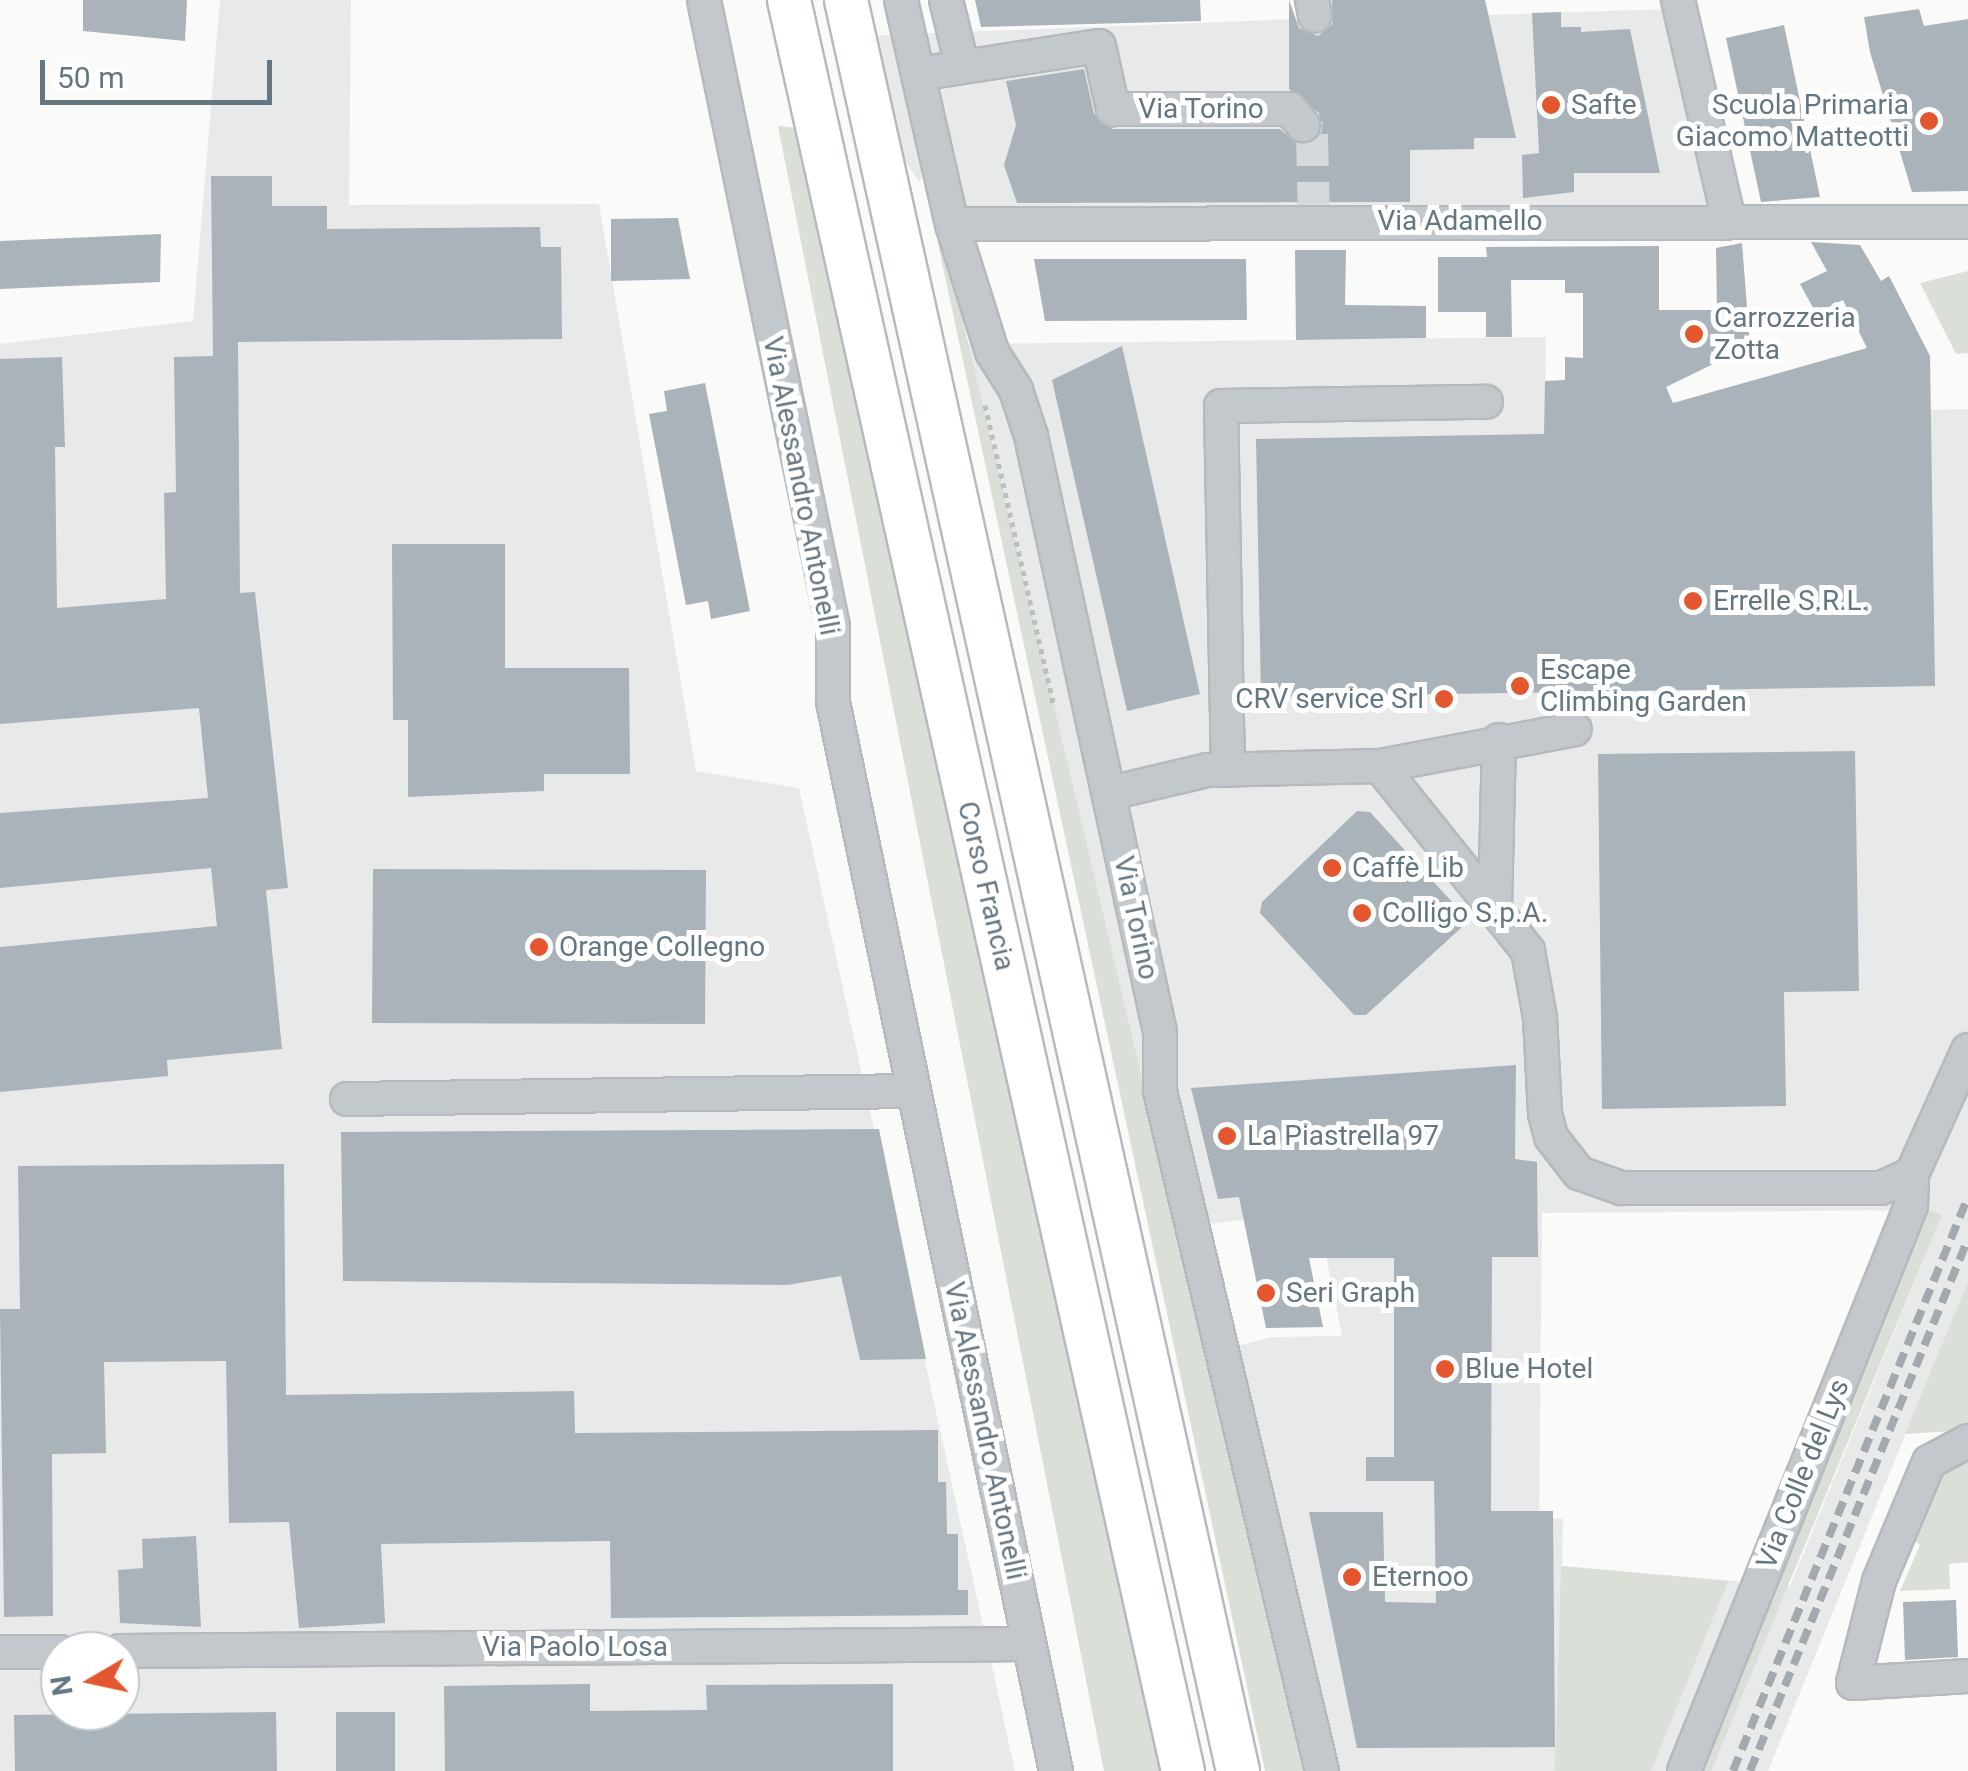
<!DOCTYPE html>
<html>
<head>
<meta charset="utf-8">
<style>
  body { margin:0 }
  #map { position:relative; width:1968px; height:1771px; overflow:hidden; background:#fafaf8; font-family:Roboto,sans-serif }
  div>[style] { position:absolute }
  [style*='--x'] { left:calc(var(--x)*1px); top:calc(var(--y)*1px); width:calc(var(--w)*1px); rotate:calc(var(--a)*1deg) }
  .built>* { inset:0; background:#e8e9e9 }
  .green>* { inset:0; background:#dadfd7 }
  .building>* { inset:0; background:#aab3b9 }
  .minor-tunnel>* { height:32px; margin-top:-16px; transform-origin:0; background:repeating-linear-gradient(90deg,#d5d9db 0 32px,transparent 0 48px) }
  .path>* { height:5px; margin-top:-2.5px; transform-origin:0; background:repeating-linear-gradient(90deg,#bbbfc2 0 5px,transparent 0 10px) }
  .roads { filter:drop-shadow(2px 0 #b5babe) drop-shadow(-2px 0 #b5babe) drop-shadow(0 2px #b5babe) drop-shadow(0 -2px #b5babe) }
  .minor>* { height:32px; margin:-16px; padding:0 16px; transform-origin:16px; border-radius:16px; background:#c3c8cc }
  .major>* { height:42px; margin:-21px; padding:0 21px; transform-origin:21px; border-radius:21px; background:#fff }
  .rail>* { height:8px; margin-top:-4px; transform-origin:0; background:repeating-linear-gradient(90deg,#a2aab0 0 15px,transparent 0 23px) }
  .dots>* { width:28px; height:28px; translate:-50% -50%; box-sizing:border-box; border:5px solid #fff; border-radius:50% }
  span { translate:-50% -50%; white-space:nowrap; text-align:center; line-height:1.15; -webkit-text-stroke:10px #fff; paint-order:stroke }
  .poi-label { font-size:28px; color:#657683 }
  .left { translate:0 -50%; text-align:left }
  .right { translate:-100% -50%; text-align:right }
  .street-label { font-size:28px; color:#657683 }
  .north { position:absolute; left:40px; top:1631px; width:100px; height:100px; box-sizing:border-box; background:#fff; border:2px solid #c1c8cd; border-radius:50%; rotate:261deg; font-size:28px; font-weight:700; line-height:40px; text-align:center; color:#657683 }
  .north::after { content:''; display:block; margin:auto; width:35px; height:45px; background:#e4572e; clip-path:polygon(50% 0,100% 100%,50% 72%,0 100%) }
  .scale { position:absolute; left:40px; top:60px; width:232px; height:45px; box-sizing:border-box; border:5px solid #657683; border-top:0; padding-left:12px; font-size:30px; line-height:35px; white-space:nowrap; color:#657683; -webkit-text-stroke:8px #fff; paint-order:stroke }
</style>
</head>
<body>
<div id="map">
  <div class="built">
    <i style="clip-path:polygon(evenodd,220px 0,351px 0,349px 205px,599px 204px,696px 771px,799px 788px,1015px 1771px,0 1771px,0 344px,193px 321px,220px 0,60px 1651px,120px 1651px,120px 1711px,60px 1711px,60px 1651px)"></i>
    <i style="clip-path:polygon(1327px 0,1485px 0,1489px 15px,1672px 9px,1719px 216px,939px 219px,922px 172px,920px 183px,878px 121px,861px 36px,1322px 18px)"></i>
    <i style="clip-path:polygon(evenodd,1546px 337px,1545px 417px,1968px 409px,1968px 1281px,1768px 1771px,1306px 1771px,1207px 1353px,1272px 1337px,1342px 1336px,1317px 1210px,1210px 1224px,1175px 1217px,968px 344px,1546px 337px,1930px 1210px,1942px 1215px,1790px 1586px,1562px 1566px,1563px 1519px,1539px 1518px,1542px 1213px,1930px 1210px)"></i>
  </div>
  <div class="green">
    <i style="clip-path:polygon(778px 126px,797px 128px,1160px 1771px,1104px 1771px)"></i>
    <i style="clip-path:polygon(922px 169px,942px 232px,1306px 1771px,1265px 1771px)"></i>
    <i style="clip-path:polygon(1968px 271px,1968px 353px,1956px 354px,1920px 283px)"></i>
    <i style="clip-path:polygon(1930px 1210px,1942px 1215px,1711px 1771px,1691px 1771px)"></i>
    <i style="clip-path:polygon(1968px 1281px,1968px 1430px,1905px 1434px)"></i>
    <i style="clip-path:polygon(1968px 1457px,1968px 1562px,1949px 1564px,1950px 1589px,1900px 1591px,1920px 1545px,1909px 1537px,1936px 1472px)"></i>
    <i style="clip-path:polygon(1561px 1566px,1728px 1581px,1651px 1771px,1555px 1771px)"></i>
  </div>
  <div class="building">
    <i style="clip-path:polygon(83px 0,187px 0,185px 41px,83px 31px)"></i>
    <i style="clip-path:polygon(975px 0,1200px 0,1201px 21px,981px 27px)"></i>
    <i style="clip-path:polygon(1289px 0,1299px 28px,1318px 36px,1333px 24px,1332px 0,1485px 0,1516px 138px,1474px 138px,1474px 149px,1410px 150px,1410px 202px,1017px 203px,1004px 165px,1016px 125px,1006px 81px,1084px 69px,1094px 114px,1112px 129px,1280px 129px,1297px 144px,1315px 141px,1322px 131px,1319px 113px,1289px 89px)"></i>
    <i style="clip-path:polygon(1919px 9px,1924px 26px,1968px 19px,1968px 191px,1912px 192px,1870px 52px,1864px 17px)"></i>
    <i style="clip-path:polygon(1561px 12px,1561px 27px,1581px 27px,1581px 32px,1630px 29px,1660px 173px,1574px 173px,1574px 192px,1523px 198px,1522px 155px,1539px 153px,1532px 13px)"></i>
    <i style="clip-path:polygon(1784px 25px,1820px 197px,1761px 202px,1726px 38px)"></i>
    <i style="clip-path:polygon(211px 176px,272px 176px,272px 206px,327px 206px,327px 229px,540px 227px,541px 247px,561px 247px,562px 339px,238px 342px,240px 593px,255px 592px,288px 888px,266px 890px,282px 1049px,167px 1060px,168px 1076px,0 1092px,0 947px,217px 926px,211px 868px,0 888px,0 813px,208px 798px,199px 708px,0 724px,0 359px,62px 357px,65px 447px,55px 447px,57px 608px,166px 599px,164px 493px,176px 492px,174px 357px,213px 356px)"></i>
    <i style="clip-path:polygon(678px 218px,690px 279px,611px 281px,611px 219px)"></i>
    <i style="clip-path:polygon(161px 234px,160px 282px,0 289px,0 241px)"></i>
    <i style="clip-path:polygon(1811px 242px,1860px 245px,1881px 281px,1889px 276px,1930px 356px,1935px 686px,1261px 697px,1256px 439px,1544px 434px,1545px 381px,1565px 380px,1565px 357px,1583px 358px,1583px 293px,1565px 293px,1565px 280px,1511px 280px,1512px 337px,1486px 337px,1486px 312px,1438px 312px,1438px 257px,1487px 257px,1486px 247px,1659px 246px,1659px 310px,1717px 310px,1716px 248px,1742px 243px,1750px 346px,1666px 387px,1673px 403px,1867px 348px,1843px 300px,1816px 313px,1800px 284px,1827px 271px)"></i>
    <i style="clip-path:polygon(1295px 250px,1346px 250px,1345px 305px,1426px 306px,1426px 338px,1296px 340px)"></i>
    <i style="clip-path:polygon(1034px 259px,1246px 259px,1247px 320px,1045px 321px)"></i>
    <i style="clip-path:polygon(1122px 346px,1200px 694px,1127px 711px,1052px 380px)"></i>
    <i style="clip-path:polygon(705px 383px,750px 611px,711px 619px,708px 601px,686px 605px,649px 414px,667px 411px,664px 391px)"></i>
    <i style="clip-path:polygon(392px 544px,505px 544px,505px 668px,629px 668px,630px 774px,544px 774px,544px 791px,408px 797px,408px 720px,393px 720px)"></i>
    <i style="clip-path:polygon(1855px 751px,1859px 991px,1784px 992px,1786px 1106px,1602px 1109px,1598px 754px)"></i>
    <i style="clip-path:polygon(1357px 811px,1370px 812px,1462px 913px,1462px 927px,1366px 1015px,1354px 1015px,1260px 913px,1262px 902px)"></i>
    <i style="clip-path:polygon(373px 869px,706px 870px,705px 1024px,372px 1023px)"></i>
    <i style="clip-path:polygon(1516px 1065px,1515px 1159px,1537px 1162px,1538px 1257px,1492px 1257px,1491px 1511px,1553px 1511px,1555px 1747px,1357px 1748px,1309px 1512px,1383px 1512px,1385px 1602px,1436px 1603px,1434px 1481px,1366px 1481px,1366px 1457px,1394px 1457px,1394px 1258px,1309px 1258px,1323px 1327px,1266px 1328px,1239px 1197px,1218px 1199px,1191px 1088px)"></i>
    <i style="clip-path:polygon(879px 1129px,926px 1359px,860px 1360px,841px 1276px,787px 1285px,343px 1281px,341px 1132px)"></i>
    <i style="clip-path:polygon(284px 1164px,286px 1395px,574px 1391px,575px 1433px,938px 1430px,938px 1482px,946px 1482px,947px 1534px,958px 1534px,958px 1590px,968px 1590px,968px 1615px,611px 1618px,610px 1541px,381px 1544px,385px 1623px,299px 1628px,289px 1522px,229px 1523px,226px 1361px,104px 1362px,106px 1453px,52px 1454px,53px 1616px,4px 1617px,0 1309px,20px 1309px,18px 1166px)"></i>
    <i style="clip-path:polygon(196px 1536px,201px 1627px,120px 1623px,118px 1570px,143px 1568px,142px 1539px)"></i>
    <i style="clip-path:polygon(1956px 1600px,1958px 1657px,1905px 1660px,1903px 1602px)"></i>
    <i style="clip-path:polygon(590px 1684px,590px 1711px,707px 1710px,706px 1685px,893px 1684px,893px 1771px,445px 1771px,444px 1686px)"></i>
    <i style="clip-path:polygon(276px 1712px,277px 1771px,15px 1771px,14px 1715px)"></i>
    <i style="clip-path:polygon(336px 1712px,395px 1712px,395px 1771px,336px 1771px)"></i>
  </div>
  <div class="minor-tunnel">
    <i style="--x:1303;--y:125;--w:13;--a:45"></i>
    <i style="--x:1312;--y:134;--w:87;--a:88.7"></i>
  </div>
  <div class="path">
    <i style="--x:985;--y:405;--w:309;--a:77.1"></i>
  </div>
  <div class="roads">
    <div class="minor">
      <i style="--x:704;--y:0;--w:639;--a:78.36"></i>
      <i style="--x:833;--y:626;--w:76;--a:90"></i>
      <i style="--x:833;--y:702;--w:1092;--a:78.22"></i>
      <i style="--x:901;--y:0;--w:230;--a:77.2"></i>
      <i style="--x:952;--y:224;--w:134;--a:72.6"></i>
      <i style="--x:992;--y:352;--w:45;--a:57.7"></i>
      <i style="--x:1016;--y:390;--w:48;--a:71.9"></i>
      <i style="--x:1031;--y:436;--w:610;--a:77.79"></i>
      <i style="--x:1160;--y:1032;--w:59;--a:90"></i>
      <i style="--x:1160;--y:1091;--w:699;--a:76.6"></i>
      <i style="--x:946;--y:0;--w:67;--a:76.2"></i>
      <i style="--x:1312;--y:0;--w:16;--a:79"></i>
      <i style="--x:1678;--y:0;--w:227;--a:77"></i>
      <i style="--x:918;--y:74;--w:183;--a:-8.8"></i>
      <i style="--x:1099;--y:46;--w:65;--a:77.5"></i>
      <i style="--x:1113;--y:109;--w:177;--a:0"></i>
      <i style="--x:1290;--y:109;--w:21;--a:51"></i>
      <i style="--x:952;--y:224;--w:1016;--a:-0.11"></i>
      <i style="--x:1380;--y:766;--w:237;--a:51.3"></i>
      <i style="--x:1528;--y:951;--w:68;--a:79.8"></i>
      <i style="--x:1540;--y:1018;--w:96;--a:87"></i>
      <i style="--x:1545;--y:1114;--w:24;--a:75"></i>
      <i style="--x:1551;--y:1137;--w:46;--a:52.1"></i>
      <i style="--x:1579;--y:1173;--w:45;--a:19.7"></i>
      <i style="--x:1621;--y:1188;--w:260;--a:0"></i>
      <i style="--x:1881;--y:1188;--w:34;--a:-24"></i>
      <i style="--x:1228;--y:770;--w:364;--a:-91.1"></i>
      <i style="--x:1221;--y:406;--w:265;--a:-0.9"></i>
      <i style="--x:1110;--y:793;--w:101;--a:-13.2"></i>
      <i style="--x:1208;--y:770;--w:172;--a:-1.3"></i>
      <i style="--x:1380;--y:766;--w:198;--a:-10.7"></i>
      <i style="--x:1495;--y:905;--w:165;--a:-88.6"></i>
      <i style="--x:347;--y:1099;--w:566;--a:-0.81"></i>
      <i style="--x:1968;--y:1441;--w:44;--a:151.7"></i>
      <i style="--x:1929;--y:1462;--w:129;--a:112.8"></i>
      <i style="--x:1879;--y:1581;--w:105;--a:104.3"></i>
      <i style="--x:1853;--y:1683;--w:115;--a:-3.5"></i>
      <i style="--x:120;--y:1651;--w:909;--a:-0.44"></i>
      <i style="--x:0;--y:1652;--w:60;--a:0"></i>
      <i style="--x:1684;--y:1771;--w:609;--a:-68.11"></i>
      <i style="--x:1911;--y:1206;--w:32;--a:-88"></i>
      <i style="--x:1912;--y:1174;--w:136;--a:-65.7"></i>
    </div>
    <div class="major">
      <i style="--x:789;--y:0;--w:1814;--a:77.46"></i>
      <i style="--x:846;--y:0;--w:1814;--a:77.52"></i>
    </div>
  </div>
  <div class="rail">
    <i style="--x:1733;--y:1771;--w:620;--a:-67.74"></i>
    <i style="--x:1750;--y:1771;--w:575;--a:-67.72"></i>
  </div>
  <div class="dots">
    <i style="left:1551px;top:105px;background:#e4572e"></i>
    <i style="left:1929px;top:121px;background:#e4572e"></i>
    <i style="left:1694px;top:334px;background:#e4572e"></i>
    <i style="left:1693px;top:601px;background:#e4572e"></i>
    <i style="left:1520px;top:686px;background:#e4572e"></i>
    <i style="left:1444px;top:699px;background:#e4572e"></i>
    <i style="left:1332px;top:868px;background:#e4572e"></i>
    <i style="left:1362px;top:913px;background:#e4572e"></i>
    <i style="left:539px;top:947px;background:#e4572e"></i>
    <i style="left:1227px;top:1136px;background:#e4572e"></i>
    <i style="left:1266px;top:1293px;background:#e4572e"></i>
    <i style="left:1445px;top:1369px;background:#e4572e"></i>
    <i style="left:1352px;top:1577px;background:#e4572e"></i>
  </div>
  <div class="poi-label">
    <span class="left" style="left:1571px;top:105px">Safte</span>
    <span class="right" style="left:1909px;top:121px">Scuola Primaria<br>Giacomo Matteotti</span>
    <span class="left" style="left:1714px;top:334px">Carrozzeria<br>Zotta</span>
    <span class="left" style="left:1713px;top:601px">Errelle S.R.L.</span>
    <span class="left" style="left:1540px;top:686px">Escape<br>Climbing Garden</span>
    <span class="right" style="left:1424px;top:699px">CRV service Srl</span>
    <span class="left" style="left:1352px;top:868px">Caffè Lib</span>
    <span class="left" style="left:1382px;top:913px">Colligo S.p.A.</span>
    <span class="left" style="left:559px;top:947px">Orange Collegno</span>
    <span class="left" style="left:1247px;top:1136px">La Piastrella 97</span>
    <span class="left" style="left:1286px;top:1293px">Seri Graph</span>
    <span class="left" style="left:1465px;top:1369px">Blue Hotel</span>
    <span class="left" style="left:1372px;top:1577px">Eternoo</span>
  </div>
  <div class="street-label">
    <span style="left:1201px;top:109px">Via Torino</span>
    <span style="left:1460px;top:221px">Via Adamello</span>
    <span style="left:801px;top:486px;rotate:79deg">Via Alessandro Antonelli</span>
    <span style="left:986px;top:886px;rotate:77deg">Corso Francia</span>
    <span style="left:1136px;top:918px;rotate:78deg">Via Torino</span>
    <span style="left:985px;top:1431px;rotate:78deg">Via Alessandro Antonelli</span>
    <span style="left:1803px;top:1474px;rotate:-68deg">Via Colle del Lys</span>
    <span style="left:575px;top:1647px">Via Paolo Losa</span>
  </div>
  <div class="north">N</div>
  <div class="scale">50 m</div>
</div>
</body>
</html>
